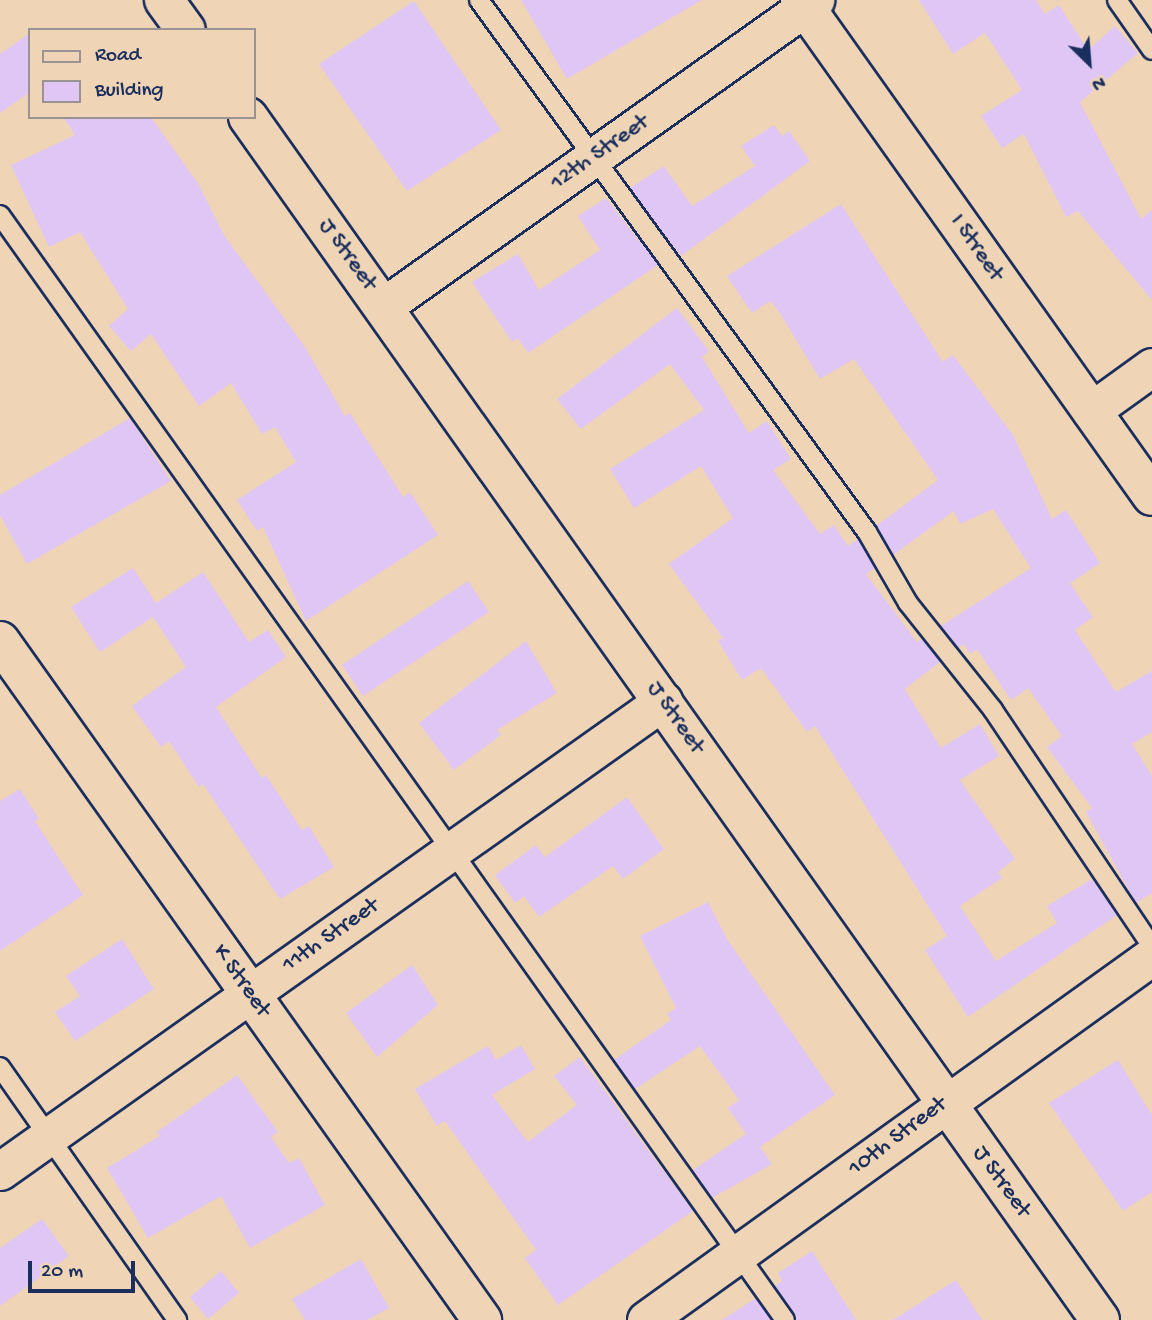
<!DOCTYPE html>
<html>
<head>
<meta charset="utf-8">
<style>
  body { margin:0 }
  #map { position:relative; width:1152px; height:1320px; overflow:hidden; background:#efd5b6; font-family:"Gochi Hand",sans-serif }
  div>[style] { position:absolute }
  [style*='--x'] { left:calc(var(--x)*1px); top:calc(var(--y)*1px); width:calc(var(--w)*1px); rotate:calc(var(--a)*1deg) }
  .building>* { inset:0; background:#e0c6f5 }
  .roads { filter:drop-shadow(2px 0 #1b2f5e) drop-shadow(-2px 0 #1b2f5e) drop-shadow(0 2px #1b2f5e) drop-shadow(0 -2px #1b2f5e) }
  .lane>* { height:18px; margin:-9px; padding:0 9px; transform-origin:9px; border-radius:9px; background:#efd5b6 }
  .street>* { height:37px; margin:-18.5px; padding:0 18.5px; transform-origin:18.5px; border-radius:18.5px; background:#efd5b6 }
  .secondary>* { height:38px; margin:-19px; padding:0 19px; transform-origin:19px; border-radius:19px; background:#efd5b6 }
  span { translate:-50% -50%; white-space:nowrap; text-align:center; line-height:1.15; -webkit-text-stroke:5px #efd5b6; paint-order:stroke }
  .street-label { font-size:24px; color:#1b2f5e }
  .legend { position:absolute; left:28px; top:28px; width:228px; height:91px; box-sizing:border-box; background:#efd5b6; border:2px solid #9a9393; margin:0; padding:9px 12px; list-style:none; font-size:21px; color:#1b2f5e }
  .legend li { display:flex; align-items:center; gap:14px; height:35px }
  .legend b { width:35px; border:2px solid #9a9393 }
  .north { position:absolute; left:1054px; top:28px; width:70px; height:70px; -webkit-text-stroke:5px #efd5b6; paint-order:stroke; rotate:155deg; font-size:19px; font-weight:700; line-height:28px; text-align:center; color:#1b2f5e }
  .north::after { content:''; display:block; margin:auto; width:24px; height:32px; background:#1b2f5e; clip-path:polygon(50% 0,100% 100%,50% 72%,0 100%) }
  .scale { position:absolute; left:28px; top:1261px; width:107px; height:32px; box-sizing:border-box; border:4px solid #1b2f5e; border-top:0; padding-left:9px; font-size:21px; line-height:24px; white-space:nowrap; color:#1b2f5e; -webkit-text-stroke:5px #efd5b6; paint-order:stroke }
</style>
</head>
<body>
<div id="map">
  <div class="building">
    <i style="clip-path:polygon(521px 0,702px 0,567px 79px)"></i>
    <i style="clip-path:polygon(919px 0,1036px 0,1045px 14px,1059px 5px,1088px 50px,1115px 26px,1138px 53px,1080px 102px,1141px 219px,1152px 210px,1152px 300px,1078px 211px,1066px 217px,1024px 134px,1002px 148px,981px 116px,1022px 90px,985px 33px,953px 54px)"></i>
    <i style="clip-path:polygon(414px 1px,501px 130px,407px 191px,319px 64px)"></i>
    <i style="clip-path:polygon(30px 33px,30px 92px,0 113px,0 54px)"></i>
    <i style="clip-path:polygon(63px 117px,151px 117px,199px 185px,224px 235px,305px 347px,345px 416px,350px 413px,403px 497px,410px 492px,438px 535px,306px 621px,263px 527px,257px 531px,237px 500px,296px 462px,275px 427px,262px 434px,231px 383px,199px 406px,151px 334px,131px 351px,109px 326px,128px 309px,80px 232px,49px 247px,11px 165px,75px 135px)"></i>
    <i style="clip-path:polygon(774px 125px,782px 136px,789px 131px,810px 161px,681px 256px,630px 188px,664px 166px,692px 206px,755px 166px,741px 146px)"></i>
    <i style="clip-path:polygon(606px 198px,658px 265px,528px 353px,518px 338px,512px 342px,472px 282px,518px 254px,539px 290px,600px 250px,578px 216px)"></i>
    <i style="clip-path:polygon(841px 204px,943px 362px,953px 355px,1013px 435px,1052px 519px,1066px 510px,1100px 563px,1070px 583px,1093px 617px,1075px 630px,1116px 692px,1152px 671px,1152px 732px,1132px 744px,1152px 776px,1152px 893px,1136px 903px,1086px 812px,1092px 808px,1047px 747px,1062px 736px,1028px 688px,1011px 700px,977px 649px,970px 654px,964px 644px,958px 648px,941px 626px,1031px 568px,993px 509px,960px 524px,954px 511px,893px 555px,876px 526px,938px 480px,854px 359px,820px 379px,778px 310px,770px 301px,752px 313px,727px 276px)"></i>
    <i style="clip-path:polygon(677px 308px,709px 351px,702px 357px,749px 433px,767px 421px,791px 459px,773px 470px,820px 534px,834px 525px,848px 546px,858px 539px,875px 568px,866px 574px,917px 642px,922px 639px,940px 662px,905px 689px,941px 748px,980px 724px,999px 756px,960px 780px,1015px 859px,998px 872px,1002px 878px,960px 906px,996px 961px,1057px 923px,1047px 906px,1092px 879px,1117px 915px,968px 1017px,925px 950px,947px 936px,815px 726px,807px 732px,761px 668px,742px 680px,718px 641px,723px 638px,669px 564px,733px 518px,701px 466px,634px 508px,610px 469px,704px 410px,670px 364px,581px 429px,557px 399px)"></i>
    <i style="clip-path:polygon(130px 418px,171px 481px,27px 564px,0 515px,0 495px)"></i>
    <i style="clip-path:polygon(133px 568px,156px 603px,203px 572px,249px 642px,268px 630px,286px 657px,216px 707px,262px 778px,266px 775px,302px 830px,309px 826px,334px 867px,280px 899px,203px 784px,199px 787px,169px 741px,161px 747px,132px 706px,186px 667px,153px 617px,100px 652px,71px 607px)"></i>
    <i style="clip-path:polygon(468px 581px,489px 612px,363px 696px,342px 665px)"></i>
    <i style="clip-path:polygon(526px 641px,557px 693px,497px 730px,501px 735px,454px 770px,419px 723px)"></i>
    <i style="clip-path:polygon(20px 789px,39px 819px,35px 821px,83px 895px,0 951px,0 801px)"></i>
    <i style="clip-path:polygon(627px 797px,664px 849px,623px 879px,613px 866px,539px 917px,524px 896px,515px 903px,495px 875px,536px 845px,545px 857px)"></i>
    <i style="clip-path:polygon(708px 902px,727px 939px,835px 1095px,760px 1147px,772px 1164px,712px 1198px,693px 1170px,746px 1134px,728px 1108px,739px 1100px,700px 1046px,635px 1089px,614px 1060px,671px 1020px,667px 1014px,676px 1008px,640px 936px)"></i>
    <i style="clip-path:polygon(122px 939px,154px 989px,75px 1041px,55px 1012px,80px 996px,66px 976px)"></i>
    <i style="clip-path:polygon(412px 965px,438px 1005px,377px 1057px,346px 1013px)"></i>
    <i style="clip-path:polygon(521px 1045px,535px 1069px,492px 1095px,528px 1142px,577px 1105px,554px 1076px,580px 1057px,693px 1211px,558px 1305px,525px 1258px,536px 1250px,445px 1121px,437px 1126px,415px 1089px,488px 1046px,496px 1060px)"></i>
    <i style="clip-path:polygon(1118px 1060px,1152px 1115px,1152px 1192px,1123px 1211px,1049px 1103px)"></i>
    <i style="clip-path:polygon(237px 1075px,278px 1132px,271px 1137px,289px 1163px,299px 1158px,325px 1205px,250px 1248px,221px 1196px,148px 1238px,107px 1168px,160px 1136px,157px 1132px)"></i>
    <i style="clip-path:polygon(42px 1219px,69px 1256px,0 1306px,0 1248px)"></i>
    <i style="clip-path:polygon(812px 1251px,856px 1320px,796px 1320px,775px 1286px,782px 1281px,778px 1273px)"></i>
    <i style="clip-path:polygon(361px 1259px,389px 1308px,367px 1320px,305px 1320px,292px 1299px)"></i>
    <i style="clip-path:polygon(221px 1271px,239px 1293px,208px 1319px,190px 1297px)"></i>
    <i style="clip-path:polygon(956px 1280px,982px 1320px,893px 1320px)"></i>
    <i style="clip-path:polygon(756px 1298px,771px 1320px,722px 1320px)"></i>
  </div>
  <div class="roads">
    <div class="lane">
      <i style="--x:479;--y:0;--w:658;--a:53.9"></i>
      <i style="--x:867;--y:532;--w:82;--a:60"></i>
      <i style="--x:908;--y:603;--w:137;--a:51.5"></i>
      <i style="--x:993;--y:710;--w:285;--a:56.1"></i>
      <i style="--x:1117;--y:0;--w:61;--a:55"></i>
      <i style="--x:0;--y:215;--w:1355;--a:54.61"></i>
      <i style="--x:0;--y:1067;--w:309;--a:55"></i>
    </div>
    <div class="street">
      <i style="--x:384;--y:306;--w:529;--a:-35.37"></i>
      <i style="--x:1091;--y:411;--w:75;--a:-35.8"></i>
      <i style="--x:0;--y:1171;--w:813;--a:-35.33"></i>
      <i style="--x:646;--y:1320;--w:623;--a:-35.73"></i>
    </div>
    <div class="secondary">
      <i style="--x:164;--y:0;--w:37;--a:54"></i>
      <i style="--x:800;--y:0;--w:608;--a:54.64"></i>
      <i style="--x:248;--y:117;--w:1474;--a:54.69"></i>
      <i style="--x:0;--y:641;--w:833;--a:54.63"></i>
    </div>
  </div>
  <div class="street-label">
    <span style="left:600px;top:153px;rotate:-35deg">12th Street</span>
    <span style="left:976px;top:248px;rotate:55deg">I Street</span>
    <span style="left:347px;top:255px;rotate:54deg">J Street</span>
    <span style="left:675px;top:718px;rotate:55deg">J Street</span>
    <span style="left:331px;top:936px;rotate:-35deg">11th Street</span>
    <span style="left:241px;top:981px;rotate:55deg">K Street</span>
    <span style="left:898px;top:1137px;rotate:-37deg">10th Street</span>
    <span style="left:1001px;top:1182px;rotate:54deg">J Street</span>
  </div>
  <ul class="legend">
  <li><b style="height:9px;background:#efd5b6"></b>Road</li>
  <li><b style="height:19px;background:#e0c6f5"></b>Building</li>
  </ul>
  <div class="north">N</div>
  <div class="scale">20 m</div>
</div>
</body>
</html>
